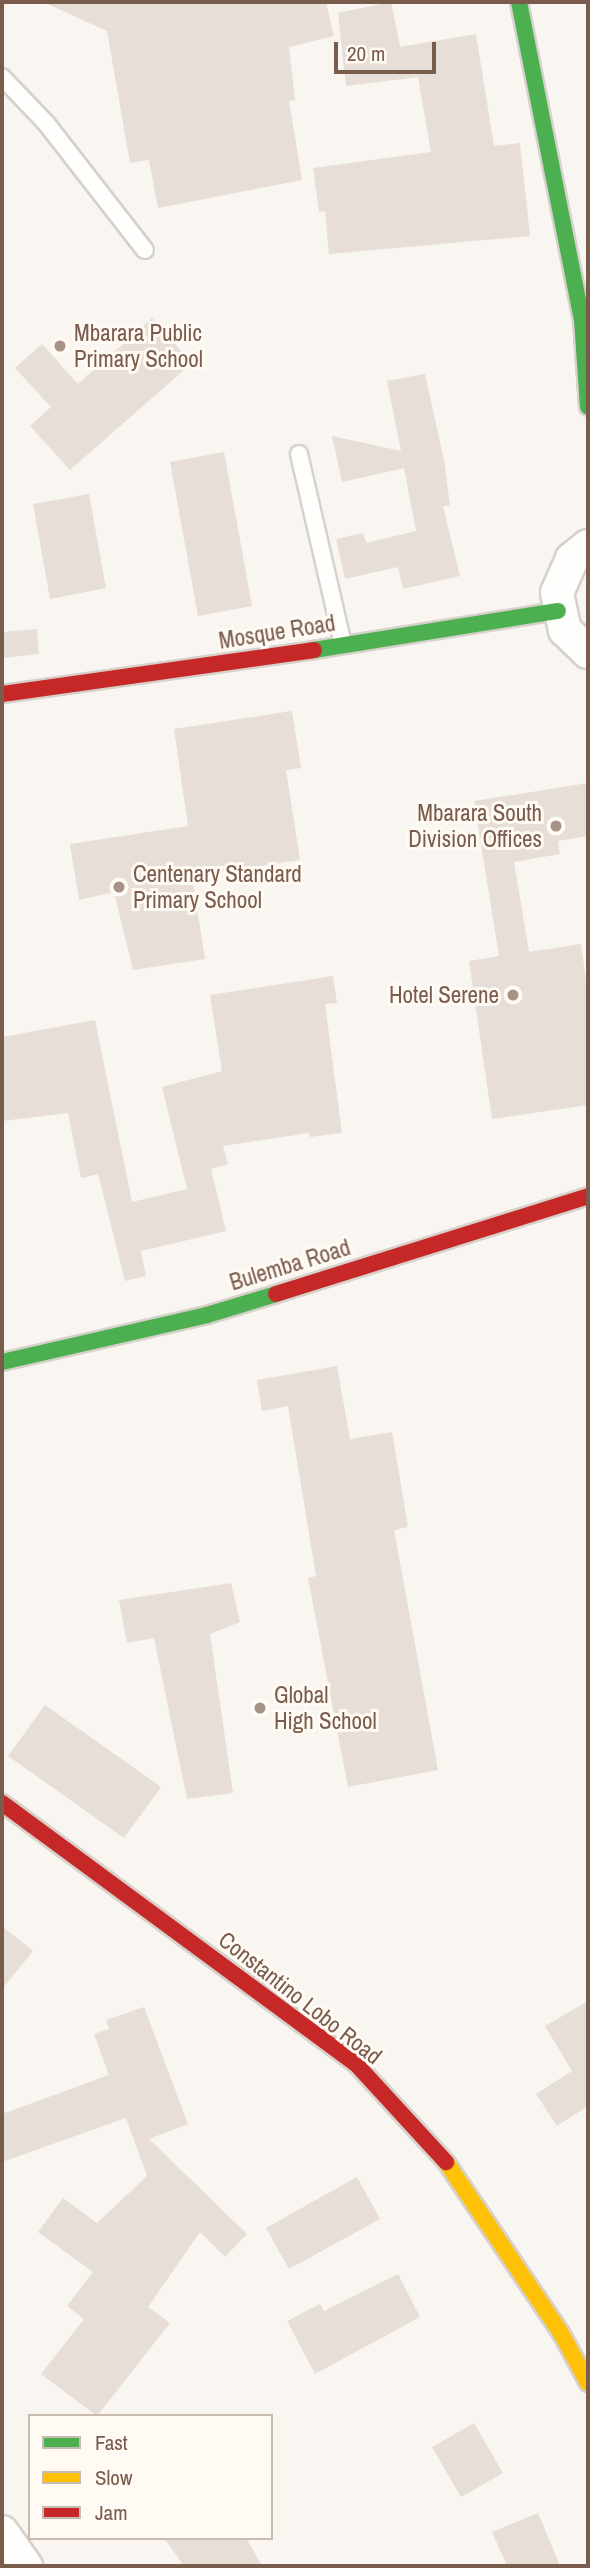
<!DOCTYPE html>
<html>
<head>
<meta charset="utf-8">
<style>
  body { margin:0 }
  #map { position:relative; width:590px; height:2568px; overflow:hidden; background:#f9f5f0; font-family:"Archivo Narrow",sans-serif }
  div>[style] { position:absolute }
  [style*='--x'] { left:calc(var(--x)*1px); top:calc(var(--y)*1px); width:calc(var(--w)*1px); rotate:calc(var(--a)*1deg) }
  .building>* { inset:0; background:#e6ded7 }
  .roads { filter:drop-shadow(2px 0 #d7d1cb) drop-shadow(-2px 0 #d7d1cb) drop-shadow(0 2px #d7d1cb) drop-shadow(0 -2px #d7d1cb) }
  .lane>* { height:16px; margin:-8px; padding:0 8px; transform-origin:8px; border-radius:8px; background:#fefefd }
  .street>* { height:32px; margin:-16px; padding:0 16px; transform-origin:16px; border-radius:16px; background:#fefefd }
  .fast>* { height:16px; margin:-8px; padding:0 8px; transform-origin:8px; border-radius:8px; background:#4caf50 }
  .slow>* { height:16px; margin:-8px; padding:0 8px; transform-origin:8px; border-radius:8px; background:#ffc107 }
  .jam>* { height:16px; margin:-8px; padding:0 8px; transform-origin:8px; border-radius:8px; background:#c62828 }
  .dots>* { width:19px; height:19px; translate:-50% -50%; box-sizing:border-box; border:4px solid #fffaf3; border-radius:50% }
  span { translate:-50% -50%; white-space:nowrap; text-align:center; line-height:1.15; -webkit-text-stroke:6px #fffaf3; paint-order:stroke }
  .poi-label { font-size:23px; color:#7a5c4d }
  .left { translate:0 -50%; text-align:left }
  .right { translate:-100% -50%; text-align:right }
  .street-label { font-size:23px; color:#7a5c4d }
  .frame { position:absolute; inset:0; border:4px solid #7a5c4d; pointer-events:none }
  .legend { position:absolute; left:28px; top:2414px; width:245px; height:126px; box-sizing:border-box; background:#fffaf3; border:2px solid #cabbb1; margin:0; padding:9px 12px; list-style:none; font-size:21px; color:#7a5c4d }
  .legend li { display:flex; align-items:center; gap:14px; height:35px }
  .legend b { width:35px; border:2px solid #cabbb1 }
  .scale { position:absolute; left:334px; top:42px; width:102px; height:32px; box-sizing:border-box; border:4px solid #7a5c4d; border-top:0; padding-left:9px; font-size:21px; line-height:24px; white-space:nowrap; color:#7a5c4d; -webkit-text-stroke:5px #fffaf3; paint-order:stroke }
</style>
</head>
<body>
<div id="map">
  <div class="building">
    <i style="clip-path:polygon(43px 2px,326px 2px,334px 36px,289px 47px,295px 100px,289px 101px,302px 180px,158px 208px,149px 160px,130px 163px,107px 31px)"></i>
    <i style="clip-path:polygon(391px 2px,400px 47px,476px 34px,494px 146px,520px 143px,530px 236px,329px 254px,325px 211px,319px 212px,313px 168px,431px 152px,418px 77px,346px 86px,338px 13px)"></i>
    <i style="clip-path:polygon(152px 318px,192px 363px,70px 470px,30px 426px,51px 407px,15px 368px,42px 344px,78px 384px)"></i>
    <i style="clip-path:polygon(425px 374px,444px 460px,450px 505px,443px 506px,460px 576px,403px 589px,398px 567px,345px 579px,336px 539px,363px 533px,366px 543px,416px 531px,404px 468px,342px 482px,332px 436px,401px 451px,387px 381px)"></i>
    <i style="clip-path:polygon(224px 452px,252px 606px,198px 616px,170px 462px)"></i>
    <i style="clip-path:polygon(89px 494px,106px 588px,50px 599px,33px 504px)"></i>
    <i style="clip-path:polygon(37px 629px,39px 654px,2px 658px,2px 632px)"></i>
    <i style="clip-path:polygon(292px 711px,301px 768px,286px 770px,300px 860px,192px 876px,205px 959px,133px 970px,114px 892px,79px 900px,70px 844px,188px 826px,174px 729px)"></i>
    <i style="clip-path:polygon(588px 783px,588px 836px,558px 841px,560px 854px,514px 862px,529px 952px,581px 944px,588px 996px,588px 1105px,492px 1119px,469px 961px,499px 956px,474px 801px)"></i>
    <i style="clip-path:polygon(333px 976px,337px 1003px,325px 1004px,342px 1133px,310px 1137px,309px 1133px,223px 1146px,228px 1164px,211px 1169px,226px 1231px,141px 1251px,146px 1276px,125px 1281px,98px 1174px,81px 1178px,68px 1113px,2px 1121px,2px 1037px,95px 1020px,132px 1202px,187px 1189px,162px 1087px,222px 1071px,210px 995px)"></i>
    <i style="clip-path:polygon(337px 1366px,350px 1439px,392px 1432px,408px 1527px,394px 1530px,438px 1770px,348px 1787px,308px 1578px,316px 1576px,288px 1406px,262px 1411px,257px 1380px)"></i>
    <i style="clip-path:polygon(231px 1583px,240px 1622px,210px 1634px,233px 1793px,187px 1799px,154px 1638px,127px 1643px,119px 1600px)"></i>
    <i style="clip-path:polygon(45px 1705px,161px 1787px,124px 1838px,8px 1756px)"></i>
    <i style="clip-path:polygon(2px 1926px,33px 1951px,2px 1989px)"></i>
    <i style="clip-path:polygon(588px 2001px,588px 2106px,557px 2126px,536px 2094px,572px 2071px,545px 2026px)"></i>
    <i style="clip-path:polygon(144px 2007px,188px 2124px,149px 2139px,247px 2234px,225px 2257px,200px 2232px,148px 2307px,170px 2323px,97px 2416px,41px 2374px,84px 2319px,67px 2306px,93px 2272px,38px 2232px,63px 2198px,97px 2223px,147px 2176px,126px 2118px,2px 2162px,2px 2114px,109px 2075px,94px 2034px,109px 2029px,106px 2020px)"></i>
    <i style="clip-path:polygon(357px 2177px,380px 2219px,289px 2269px,266px 2228px)"></i>
    <i style="clip-path:polygon(398px 2274px,420px 2317px,315px 2374px,287px 2321px,320px 2304px,324px 2311px)"></i>
    <i style="clip-path:polygon(474px 2423px,503px 2473px,461px 2497px,432px 2447px)"></i>
    <i style="clip-path:polygon(538px 2513px,560px 2566px,507px 2566px,492px 2532px)"></i>
    <i style="clip-path:polygon(164px 2538px,246px 2538px,262px 2566px,184px 2566px)"></i>
  </div>
  <div class="roads">
    <div class="lane">
      <i style="--x:2;--y:77;--w:64;--a:46.3"></i>
      <i style="--x:46;--y:123;--w:161;--a:52.1"></i>
      <i style="--x:299;--y:454;--w:196;--a:77"></i>
    </div>
    <div class="street">
      <i style="--x:588;--y:546;--w:21;--a:141"></i>
      <i style="--x:572;--y:559;--w:37;--a:114"></i>
      <i style="--x:557;--y:593;--w:38;--a:78"></i>
      <i style="--x:565;--y:630;--w:32;--a:44"></i>
      <i style="--x:2;--y:2532;--w:42;--a:54.8"></i>
    </div>
    <div class="fast">
      <i style="--x:519;--y:2;--w:323;--a:78.8"></i>
      <i style="--x:582;--y:319;--w:88;--a:86.1"></i>
      <i style="--x:314;--y:650;--w:247;--a:-9.1"></i>
      <i style="--x:2;--y:1362;--w:210;--a:-12.9"></i>
      <i style="--x:207;--y:1315;--w:72;--a:-16.9"></i>
    </div>
    <div class="slow">
      <i style="--x:446;--y:2162;--w:206;--a:56.1"></i>
      <i style="--x:561;--y:2333;--w:57;--a:61.6"></i>
    </div>
    <div class="jam">
      <i style="--x:2;--y:694;--w:315;--a:-8"></i>
      <i style="--x:276;--y:1294;--w:327;--a:-17.4"></i>
      <i style="--x:2;--y:1803;--w:441;--a:36.4"></i>
      <i style="--x:357;--y:2065;--w:132;--a:47.5"></i>
    </div>
  </div>
  <div class="dots">
    <i style="left:60px;top:346px;background:#a69286"></i>
    <i style="left:556px;top:826px;background:#a69286"></i>
    <i style="left:119px;top:887px;background:#a69286"></i>
    <i style="left:513px;top:995px;background:#a69286"></i>
    <i style="left:260px;top:1708px;background:#a69286"></i>
  </div>
  <div class="poi-label">
    <span class="left" style="left:74px;top:346px">Mbarara Public<br>Primary School</span>
    <span class="right" style="left:542px;top:826px">Mbarara South<br>Division Offices</span>
    <span class="left" style="left:133px;top:887px">Centenary Standard<br>Primary School</span>
    <span class="right" style="left:499px;top:995px">Hotel Serene</span>
    <span class="left" style="left:274px;top:1708px">Global<br>High School</span>
  </div>
  <div class="street-label">
    <span style="left:277px;top:632px;rotate:-9deg">Mosque Road</span>
    <span style="left:290px;top:1265px;rotate:-17deg">Bulemba Road</span>
    <span style="left:300px;top:1998px;rotate:38deg">Constantino Lobo Road</span>
  </div>
  <div class="frame"></div>
  <ul class="legend">
  <li><b style="height:9px;background:#4caf50"></b>Fast</li>
  <li><b style="height:9px;background:#ffc107"></b>Slow</li>
  <li><b style="height:9px;background:#c62828"></b>Jam</li>
  </ul>
  <div class="scale">20 m</div>
</div>
</body>
</html>
